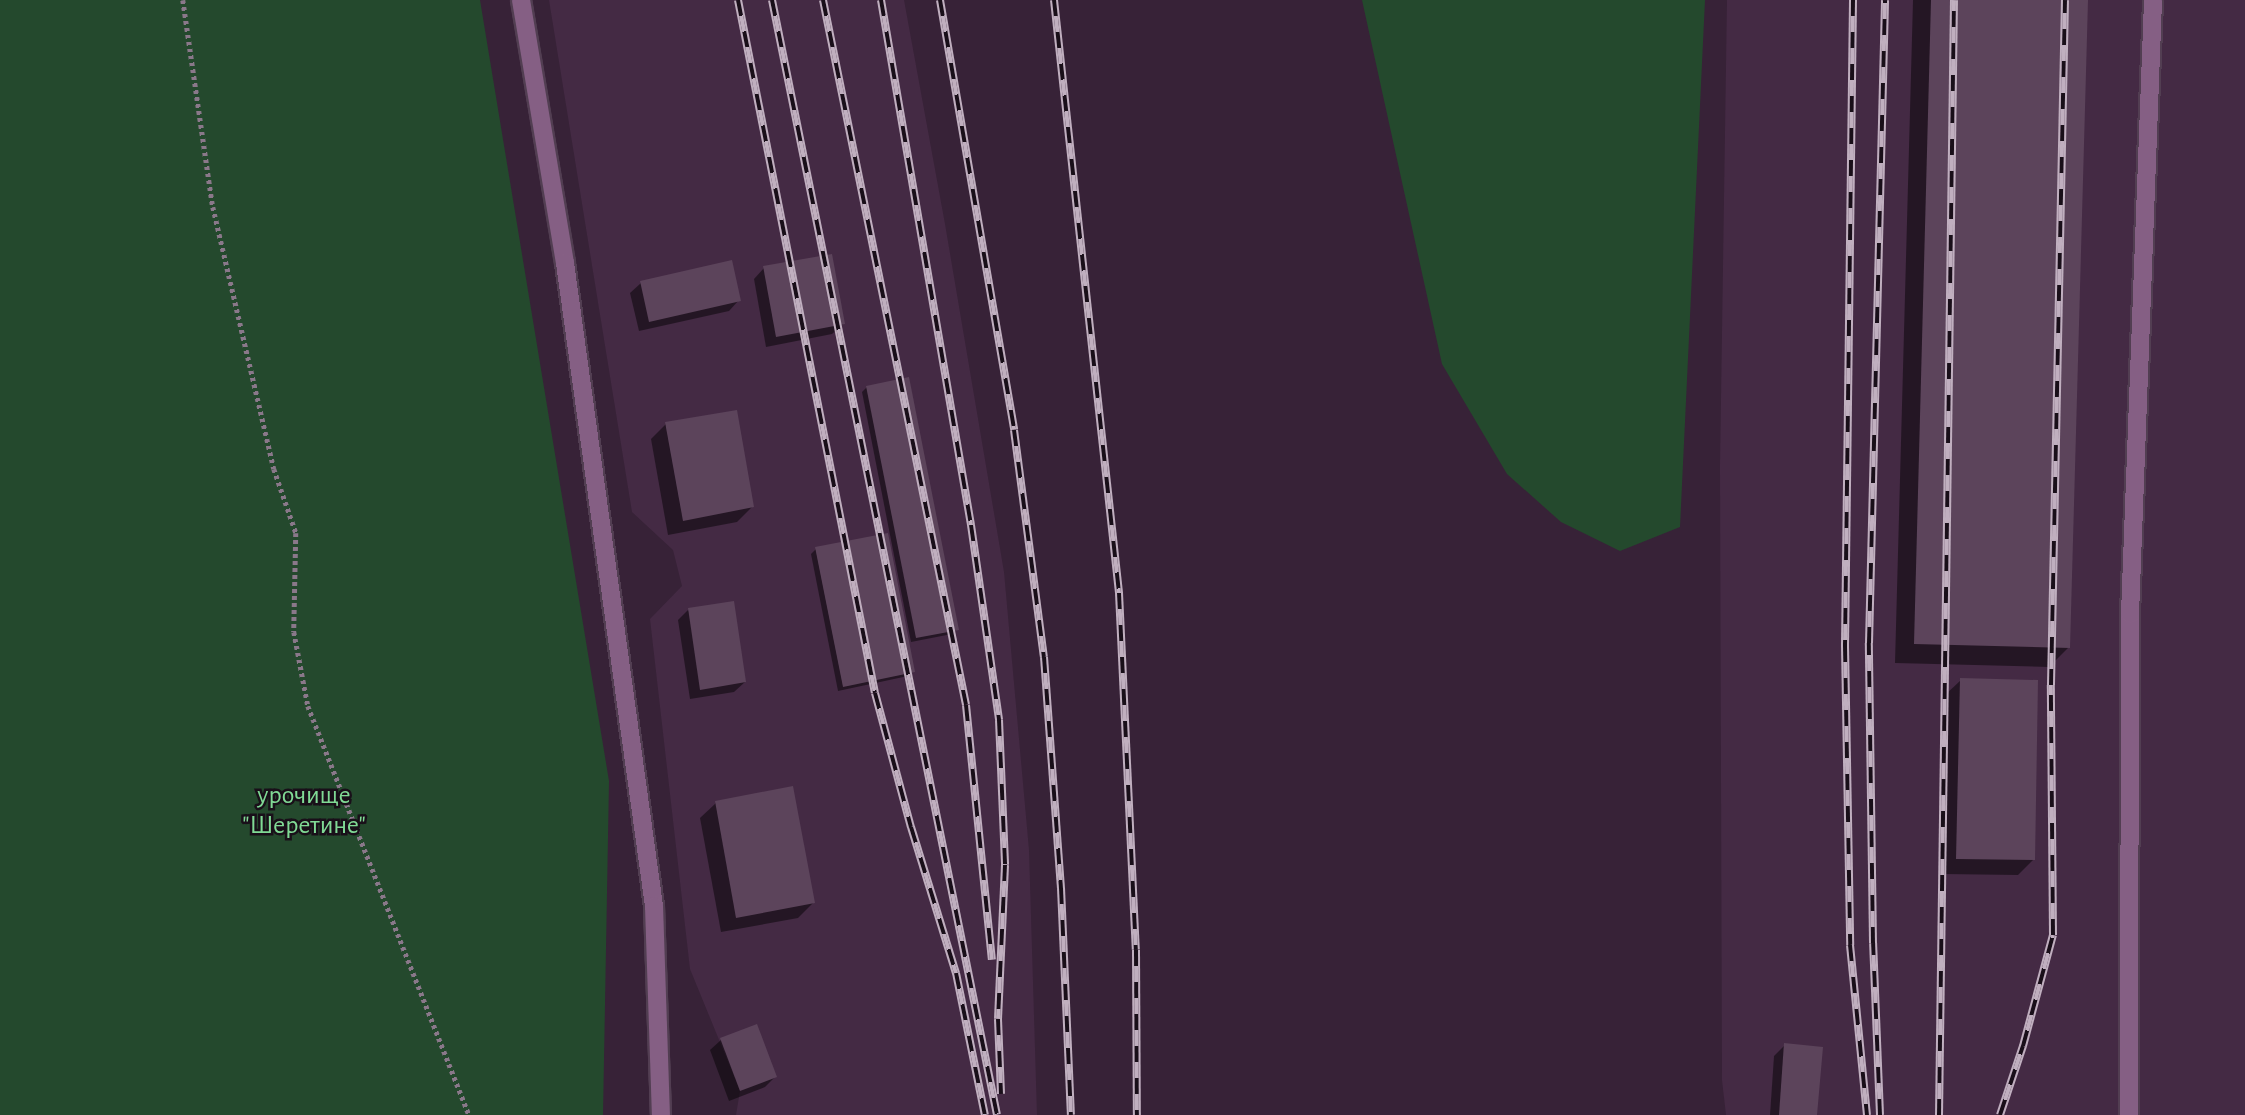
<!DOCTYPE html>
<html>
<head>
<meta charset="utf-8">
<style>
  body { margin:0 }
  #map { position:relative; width:2245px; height:1115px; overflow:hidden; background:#372237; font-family:"Alegreya Sans",sans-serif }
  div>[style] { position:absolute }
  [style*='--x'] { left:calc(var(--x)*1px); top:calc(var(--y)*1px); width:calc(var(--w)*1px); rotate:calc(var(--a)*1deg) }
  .built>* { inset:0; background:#442a44 }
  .green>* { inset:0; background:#24492d }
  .shadow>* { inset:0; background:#0007 }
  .building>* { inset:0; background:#5c445b }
  .path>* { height:4.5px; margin-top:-2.25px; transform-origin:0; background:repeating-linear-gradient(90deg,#8a788a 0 3.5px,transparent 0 7px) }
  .roads { filter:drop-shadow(2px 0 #523e52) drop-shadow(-2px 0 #523e52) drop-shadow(0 2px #523e52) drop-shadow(0 -2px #523e52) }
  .minor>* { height:18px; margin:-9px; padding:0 9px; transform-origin:9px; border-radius:9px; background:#855f84 }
  .rail>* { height:8px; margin-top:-4px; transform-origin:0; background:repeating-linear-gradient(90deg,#190f19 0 16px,#c0afbf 0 32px); box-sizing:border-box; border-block:2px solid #c0afbf }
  span { translate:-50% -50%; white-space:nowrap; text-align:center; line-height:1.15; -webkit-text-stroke:5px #190f19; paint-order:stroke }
  .park-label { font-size:26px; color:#80da95 }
</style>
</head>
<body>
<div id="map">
  <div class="built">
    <i style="clip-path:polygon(549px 0,904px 0,945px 224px,1004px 572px,1029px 850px,1037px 1115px,736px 1115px,740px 1091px,690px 969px,650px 619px,682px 586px,673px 550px,632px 512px)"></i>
    <i style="clip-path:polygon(1727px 0,2245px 0,2245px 1115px,1726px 1115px,1722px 1080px,1720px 466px)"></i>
  </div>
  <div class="green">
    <i style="clip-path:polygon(0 0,480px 0,609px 781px,603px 1115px,0 1115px)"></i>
    <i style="clip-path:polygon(1362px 0,1705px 0,1680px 527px,1620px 551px,1561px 522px,1507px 474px,1442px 364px)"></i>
  </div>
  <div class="shadow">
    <i style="clip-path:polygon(1913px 0,2086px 0,2068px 648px,2049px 667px,1895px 663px)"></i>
    <i style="clip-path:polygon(764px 268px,843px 324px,832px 334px,766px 347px,754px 279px)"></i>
    <i style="clip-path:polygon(641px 283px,739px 300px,729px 311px,639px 331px,630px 293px)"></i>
    <i style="clip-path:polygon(867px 387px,957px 629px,952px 634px,911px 642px,862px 392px)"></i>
    <i style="clip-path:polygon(666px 424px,752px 507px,737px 522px,668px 535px,651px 439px)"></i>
    <i style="clip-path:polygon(816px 549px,913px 671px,908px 676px,838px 691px,811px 554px)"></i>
    <i style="clip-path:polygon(688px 610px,745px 682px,734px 692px,690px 699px,678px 620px)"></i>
    <i style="clip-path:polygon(1961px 680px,2033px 860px,2018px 875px,1942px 874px,1945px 695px)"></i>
    <i style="clip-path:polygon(716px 803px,813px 903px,798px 918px,721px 932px,700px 818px)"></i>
    <i style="clip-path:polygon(756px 1026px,775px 1077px,765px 1087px,729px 1101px,710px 1050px,721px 1040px)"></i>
    <i style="clip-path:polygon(1785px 1045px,1816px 1115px,1770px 1115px,1774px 1056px)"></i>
  </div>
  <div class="building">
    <i style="clip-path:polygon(1931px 0,2088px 0,2070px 648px,1914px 644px)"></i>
    <i style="clip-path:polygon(832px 254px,845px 324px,776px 337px,763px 266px)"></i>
    <i style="clip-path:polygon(732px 260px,741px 301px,649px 322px,640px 281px)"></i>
    <i style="clip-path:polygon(909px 377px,959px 630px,916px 638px,866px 386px)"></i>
    <i style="clip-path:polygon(737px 410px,754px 507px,683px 521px,665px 422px)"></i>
    <i style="clip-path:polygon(888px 533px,915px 672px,843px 687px,815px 547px)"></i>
    <i style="clip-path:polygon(734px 601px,746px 682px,700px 690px,688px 608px)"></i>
    <i style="clip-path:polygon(1960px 678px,2038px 680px,2035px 860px,1956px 859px)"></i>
    <i style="clip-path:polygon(793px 786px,815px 903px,736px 918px,715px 801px)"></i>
    <i style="clip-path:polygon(757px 1024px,777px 1077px,740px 1091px,720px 1038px)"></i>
    <i style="clip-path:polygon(1784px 1043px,1823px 1047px,1817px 1115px,1779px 1115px)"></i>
  </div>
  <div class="path">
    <i style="--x:183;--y:0;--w:209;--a:81.8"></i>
    <i style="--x:213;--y:207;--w:269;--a:76.9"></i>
    <i style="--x:274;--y:469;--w:68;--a:71"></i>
    <i style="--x:296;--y:533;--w:99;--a:91.2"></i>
    <i style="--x:294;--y:632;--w:75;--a:79.3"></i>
    <i style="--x:308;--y:706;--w:440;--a:68.5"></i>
  </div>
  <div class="roads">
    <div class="minor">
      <i style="--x:521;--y:0;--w:267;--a:80.5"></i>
      <i style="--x:565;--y:263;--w:649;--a:82.12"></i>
      <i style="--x:654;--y:906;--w:209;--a:88.1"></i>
      <i style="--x:2129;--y:1115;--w:501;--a:-89.89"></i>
      <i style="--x:2130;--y:614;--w:614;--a:-87.85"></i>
    </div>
  </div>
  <div class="rail">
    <i style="--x:738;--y:0;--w:706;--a:78.82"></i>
    <i style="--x:875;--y:693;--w:139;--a:75"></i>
    <i style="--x:911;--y:827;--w:153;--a:72.9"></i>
    <i style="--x:956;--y:973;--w:145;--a:78.5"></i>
    <i style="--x:772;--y:0;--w:1137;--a:78.59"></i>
    <i style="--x:823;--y:0;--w:719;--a:78.53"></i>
    <i style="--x:966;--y:705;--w:256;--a:84.2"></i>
    <i style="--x:881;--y:0;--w:533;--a:80.27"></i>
    <i style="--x:971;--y:525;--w:197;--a:81.8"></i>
    <i style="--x:999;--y:720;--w:145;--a:87.6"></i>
    <i style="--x:1005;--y:865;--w:154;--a:92.6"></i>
    <i style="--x:998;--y:1019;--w:75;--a:87.7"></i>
    <i style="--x:940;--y:0;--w:436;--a:80.2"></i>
    <i style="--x:1014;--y:430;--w:229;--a:82.5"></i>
    <i style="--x:1044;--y:657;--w:232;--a:85.8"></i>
    <i style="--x:1061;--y:888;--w:227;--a:87.5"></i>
    <i style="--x:1054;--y:0;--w:597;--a:83.74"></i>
    <i style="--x:1119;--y:593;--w:357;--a:87.3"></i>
    <i style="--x:1136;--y:950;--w:165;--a:89.7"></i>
    <i style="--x:1853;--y:0;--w:646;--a:90.71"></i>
    <i style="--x:1845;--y:646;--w:299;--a:89"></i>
    <i style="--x:1850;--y:945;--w:171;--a:84.3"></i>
    <i style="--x:1880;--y:1115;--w:172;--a:-92.3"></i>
    <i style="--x:1873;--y:943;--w:300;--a:-90.8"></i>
    <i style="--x:1869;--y:643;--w:643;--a:-88.57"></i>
    <i style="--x:1939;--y:1115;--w:1115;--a:-89.23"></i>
    <i style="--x:2000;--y:1115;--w:73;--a:-71.6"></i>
    <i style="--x:2023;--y:1046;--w:115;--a:-74.9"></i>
    <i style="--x:2053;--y:935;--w:250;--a:-90.5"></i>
    <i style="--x:2051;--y:685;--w:685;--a:-88.83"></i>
  </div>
  <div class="park-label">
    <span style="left:304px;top:811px">урочище<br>"Шеретине"</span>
  </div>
</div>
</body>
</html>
